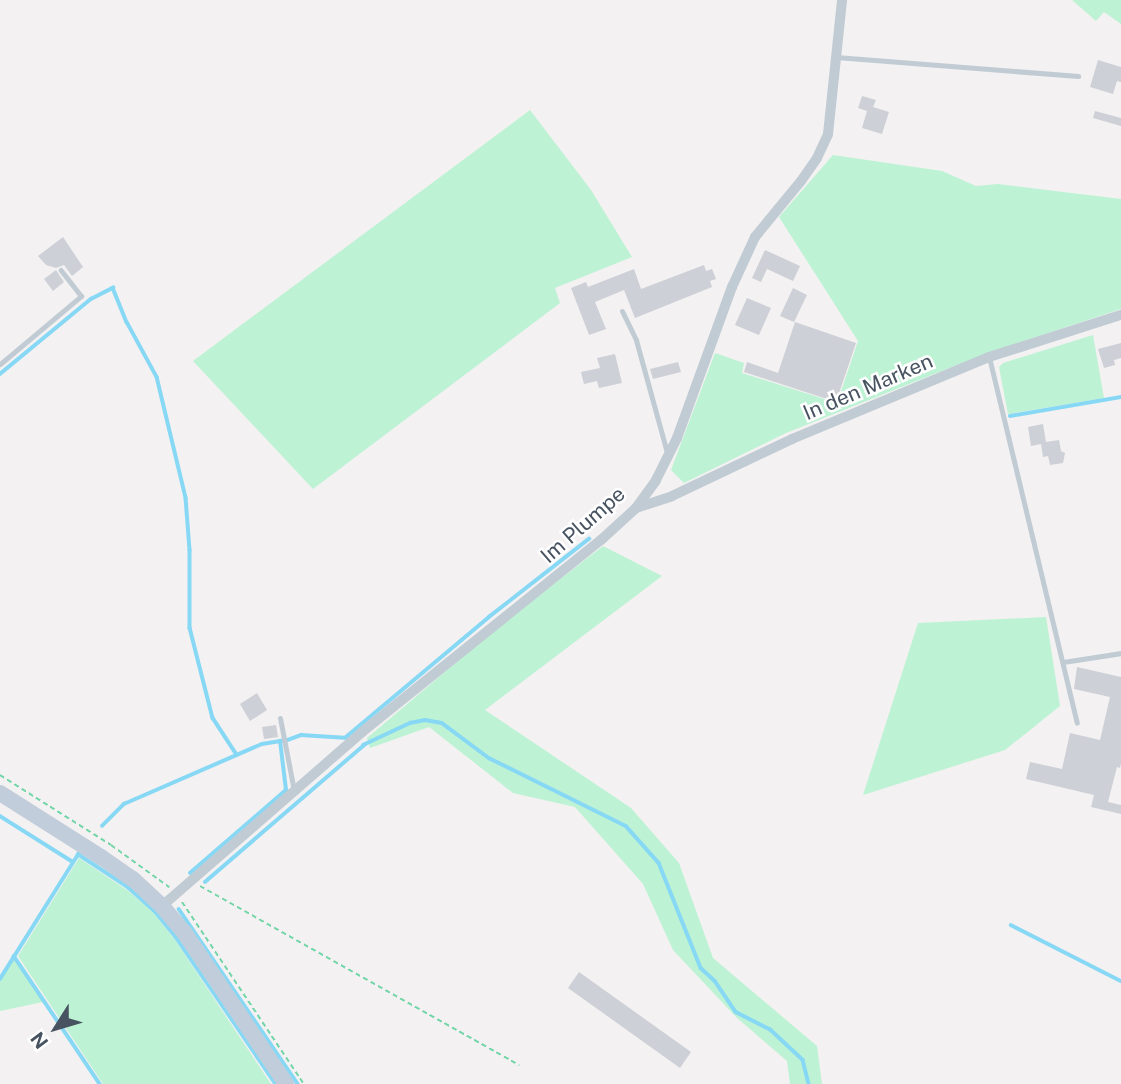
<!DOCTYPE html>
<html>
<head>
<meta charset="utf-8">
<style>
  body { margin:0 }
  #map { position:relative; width:1121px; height:1084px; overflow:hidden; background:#f3f1f1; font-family:"Public Sans",sans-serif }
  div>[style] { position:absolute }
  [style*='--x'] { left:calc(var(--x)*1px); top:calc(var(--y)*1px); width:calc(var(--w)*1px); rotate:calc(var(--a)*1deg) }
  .green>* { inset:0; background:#bdf3d4 }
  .stream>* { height:3.5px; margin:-1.75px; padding:0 1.75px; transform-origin:1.75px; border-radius:1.75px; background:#87d8f4 }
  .building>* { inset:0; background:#cdd0d6 }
  .path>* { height:2px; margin-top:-1px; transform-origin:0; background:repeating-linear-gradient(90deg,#72d5a8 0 5px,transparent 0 8.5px) }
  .lane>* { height:5px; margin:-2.5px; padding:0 2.5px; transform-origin:2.5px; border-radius:2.5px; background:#c1cbd4 }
  .street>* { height:10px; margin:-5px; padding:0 5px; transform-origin:5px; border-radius:5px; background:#c1cbd4 }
  .secondary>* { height:16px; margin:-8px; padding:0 8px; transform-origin:8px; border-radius:8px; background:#c2cddb }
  span { translate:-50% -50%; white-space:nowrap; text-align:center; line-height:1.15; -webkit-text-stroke:5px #fff; paint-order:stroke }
  .street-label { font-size:21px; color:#475360 }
  .north { position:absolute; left:21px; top:993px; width:70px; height:70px; -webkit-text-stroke:5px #fff; paint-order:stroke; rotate:233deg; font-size:19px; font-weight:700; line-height:28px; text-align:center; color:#475360 }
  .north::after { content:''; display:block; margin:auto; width:24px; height:32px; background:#475360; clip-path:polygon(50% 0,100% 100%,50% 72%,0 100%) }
</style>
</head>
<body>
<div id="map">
  <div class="green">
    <i style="clip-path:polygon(1072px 0,1121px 0,1121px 24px,1104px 12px,1096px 21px)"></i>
    <i style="clip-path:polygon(530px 110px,591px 190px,632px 257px,555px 288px,560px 303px,313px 489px,193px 361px)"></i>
    <i style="clip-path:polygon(833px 155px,942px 171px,976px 186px,998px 184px,1121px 199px,1121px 309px,987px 353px,786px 433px,684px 483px,671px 470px,715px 353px,744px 363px,742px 373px,837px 403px,858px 341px,779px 217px)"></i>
    <i style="clip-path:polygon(1093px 335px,1104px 398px,1008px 414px,999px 367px,1003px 363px)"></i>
    <i style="clip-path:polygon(603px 546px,662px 576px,485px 710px,631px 808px,679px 863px,713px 958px,817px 1046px,822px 1084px,790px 1084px,787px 1061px,736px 1017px,673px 950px,643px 884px,575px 807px,513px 793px,429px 727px,370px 748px,367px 738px,498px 627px)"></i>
    <i style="clip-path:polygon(1046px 617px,1060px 706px,1005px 750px,863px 795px,918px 623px)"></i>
    <i style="clip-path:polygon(79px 858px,127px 890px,153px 912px,175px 940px,271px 1084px,103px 1084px,18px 956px)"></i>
    <i style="clip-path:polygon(15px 958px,43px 1002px,0 1011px,0 981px)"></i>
  </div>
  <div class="stream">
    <i style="--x:0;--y:374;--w:118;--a:-39.5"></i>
    <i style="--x:91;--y:299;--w:25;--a:-27"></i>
    <i style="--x:113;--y:288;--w:37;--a:68"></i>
    <i style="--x:127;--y:322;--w:63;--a:61.4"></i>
    <i style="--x:157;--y:377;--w:124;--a:76.5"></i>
    <i style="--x:186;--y:498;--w:52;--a:85.6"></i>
    <i style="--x:190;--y:550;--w:78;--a:90"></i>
    <i style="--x:190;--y:628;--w:93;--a:75.7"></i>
    <i style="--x:213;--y:718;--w:44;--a:57"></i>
    <i style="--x:1010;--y:416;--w:113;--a:-9.7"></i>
    <i style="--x:346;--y:737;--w:187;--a:-40"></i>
    <i style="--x:489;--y:617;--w:127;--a:-38"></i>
    <i style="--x:288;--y:740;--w:14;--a:-21"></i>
    <i style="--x:301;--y:735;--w:47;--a:3.7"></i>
    <i style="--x:363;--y:745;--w:52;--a:-25.1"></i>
    <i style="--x:410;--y:723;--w:15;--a:-11"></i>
    <i style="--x:425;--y:720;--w:17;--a:10"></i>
    <i style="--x:442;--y:723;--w:59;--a:36.7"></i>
    <i style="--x:489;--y:758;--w:153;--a:26.4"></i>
    <i style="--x:626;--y:826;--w:50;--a:48.3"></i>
    <i style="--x:659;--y:863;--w:113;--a:68.2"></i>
    <i style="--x:701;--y:968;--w:19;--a:43"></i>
    <i style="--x:715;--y:981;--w:37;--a:56"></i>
    <i style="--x:736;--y:1012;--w:38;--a:27"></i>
    <i style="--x:770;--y:1029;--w:45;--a:43.2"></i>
    <i style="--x:803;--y:1060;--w:25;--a:76"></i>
    <i style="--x:0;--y:816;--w:86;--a:32.2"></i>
    <i style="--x:102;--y:826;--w:31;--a:-45"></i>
    <i style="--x:124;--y:804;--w:150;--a:-23.5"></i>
    <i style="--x:262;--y:744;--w:20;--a:-9"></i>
    <i style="--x:78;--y:854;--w:60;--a:33.4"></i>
    <i style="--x:128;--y:887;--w:36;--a:42"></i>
    <i style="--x:155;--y:911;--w:33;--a:51"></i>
    <i style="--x:176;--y:937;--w:178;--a:55.8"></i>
    <i style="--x:190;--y:873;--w:127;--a:-40.8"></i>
    <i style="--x:286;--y:790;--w:49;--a:-97"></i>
    <i style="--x:205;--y:882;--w:210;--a:-40.7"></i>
    <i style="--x:179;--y:909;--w:212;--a:55.8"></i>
    <i style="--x:1011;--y:925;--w:123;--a:27"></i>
    <i style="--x:14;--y:956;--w:154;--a:56.1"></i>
    <i style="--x:0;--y:979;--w:149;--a:-57.9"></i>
  </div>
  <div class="building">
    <i style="clip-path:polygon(1098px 60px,1121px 67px,1121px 82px,1117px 81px,1113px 94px,1090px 87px)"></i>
    <i style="clip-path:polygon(862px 96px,876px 100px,873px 107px,889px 112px,882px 134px,862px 128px,867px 111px,858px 108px)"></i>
    <i style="clip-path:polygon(1095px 111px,1121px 118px,1121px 126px,1093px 118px)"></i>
    <i style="clip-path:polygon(63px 237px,83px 267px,72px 276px,64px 265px,56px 268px,46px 265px,38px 256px)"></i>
    <i style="clip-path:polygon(765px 250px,800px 266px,793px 281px,767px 269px,761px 282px,752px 278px)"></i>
    <i style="clip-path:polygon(704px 265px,706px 271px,712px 269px,716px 279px,710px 281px,712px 287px,635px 318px,624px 290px,595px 302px,606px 329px,589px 335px,571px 288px,586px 282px,588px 287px,634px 269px,641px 289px)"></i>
    <i style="clip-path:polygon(56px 270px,64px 282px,53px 291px,44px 279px)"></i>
    <i style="clip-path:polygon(793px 288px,807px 295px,794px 322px,780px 316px)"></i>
    <i style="clip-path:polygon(747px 298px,771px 308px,759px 335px,735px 325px)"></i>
    <i style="clip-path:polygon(795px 322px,856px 343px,836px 402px,744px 372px,747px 362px,778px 373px)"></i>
    <i style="clip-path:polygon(1121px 343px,1121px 358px,1114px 360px,1115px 365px,1104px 368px,1098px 349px)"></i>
    <i style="clip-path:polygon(615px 354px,622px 383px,599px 388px,597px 381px,584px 384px,581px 372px,600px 368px,597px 358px)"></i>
    <i style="clip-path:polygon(678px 362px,681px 372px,653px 379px,650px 369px)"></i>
    <i style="clip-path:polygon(1043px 424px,1046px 442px,1059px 440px,1061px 451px,1065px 453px,1063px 463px,1050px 465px,1048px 456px,1043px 457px,1041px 444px,1031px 446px,1028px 427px)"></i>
    <i style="clip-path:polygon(1077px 667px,1121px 677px,1121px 763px,1120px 768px,1117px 767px,1108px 802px,1121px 805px,1121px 814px,1091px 807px,1094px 795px,1026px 779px,1030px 762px,1062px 769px,1070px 733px,1100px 740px,1110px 697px,1074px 689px)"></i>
    <i style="clip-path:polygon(257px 693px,267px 710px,250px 721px,240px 704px)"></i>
    <i style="clip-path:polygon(276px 725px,278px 737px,264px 739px,262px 727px)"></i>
    <i style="clip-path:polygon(579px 972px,691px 1052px,680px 1068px,568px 988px)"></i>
  </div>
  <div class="path">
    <i style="--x:0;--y:775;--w:131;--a:32.2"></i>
    <i style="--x:111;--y:845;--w:72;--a:35.9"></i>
    <i style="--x:200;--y:886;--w:366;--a:29.3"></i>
    <i style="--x:182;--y:902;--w:219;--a:56.2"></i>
  </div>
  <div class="lane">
    <i style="--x:836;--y:57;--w:243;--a:4.5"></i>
    <i style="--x:622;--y:311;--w:32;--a:64"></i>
    <i style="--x:636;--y:340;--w:120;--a:74.6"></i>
    <i style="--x:989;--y:357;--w:376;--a:76.5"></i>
    <i style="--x:0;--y:364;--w:106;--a:-40"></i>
    <i style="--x:81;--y:296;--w:33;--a:-128"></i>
    <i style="--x:1063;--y:662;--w:59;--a:-8.8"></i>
    <i style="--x:280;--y:718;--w:74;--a:79.1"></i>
  </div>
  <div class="street">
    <i style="--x:636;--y:508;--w:38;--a:-18"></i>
    <i style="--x:672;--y:496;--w:133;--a:-25.4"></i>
    <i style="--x:792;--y:439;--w:213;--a:-22.6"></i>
    <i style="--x:989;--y:357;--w:139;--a:-17.7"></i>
    <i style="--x:162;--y:906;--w:265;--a:-41"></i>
    <i style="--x:362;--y:732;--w:307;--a:-38.8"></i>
    <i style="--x:601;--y:540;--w:47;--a:-42.4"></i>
    <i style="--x:636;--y:508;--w:34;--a:-54"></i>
    <i style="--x:656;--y:480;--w:47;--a:-63.4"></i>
    <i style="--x:677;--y:438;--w:161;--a:-70"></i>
    <i style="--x:732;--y:287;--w:55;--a:-65.3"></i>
    <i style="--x:755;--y:237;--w:72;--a:-50.6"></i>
    <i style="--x:801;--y:181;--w:28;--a:-55"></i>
    <i style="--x:817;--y:158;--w:26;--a:-65"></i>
    <i style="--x:828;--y:134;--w:135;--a:-84"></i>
  </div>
  <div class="secondary">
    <i style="--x:0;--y:793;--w:120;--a:32.4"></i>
    <i style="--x:101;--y:857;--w:39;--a:35"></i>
    <i style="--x:133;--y:879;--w:40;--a:43"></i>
    <i style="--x:162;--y:906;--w:34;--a:50"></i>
    <i style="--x:184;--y:932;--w:183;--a:56.1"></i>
  </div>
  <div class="street-label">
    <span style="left:868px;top:387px;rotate:-23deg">In den Marken</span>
    <span style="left:583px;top:525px;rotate:-41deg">Im Plumpe</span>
  </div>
  <div class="north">N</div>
</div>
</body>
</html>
